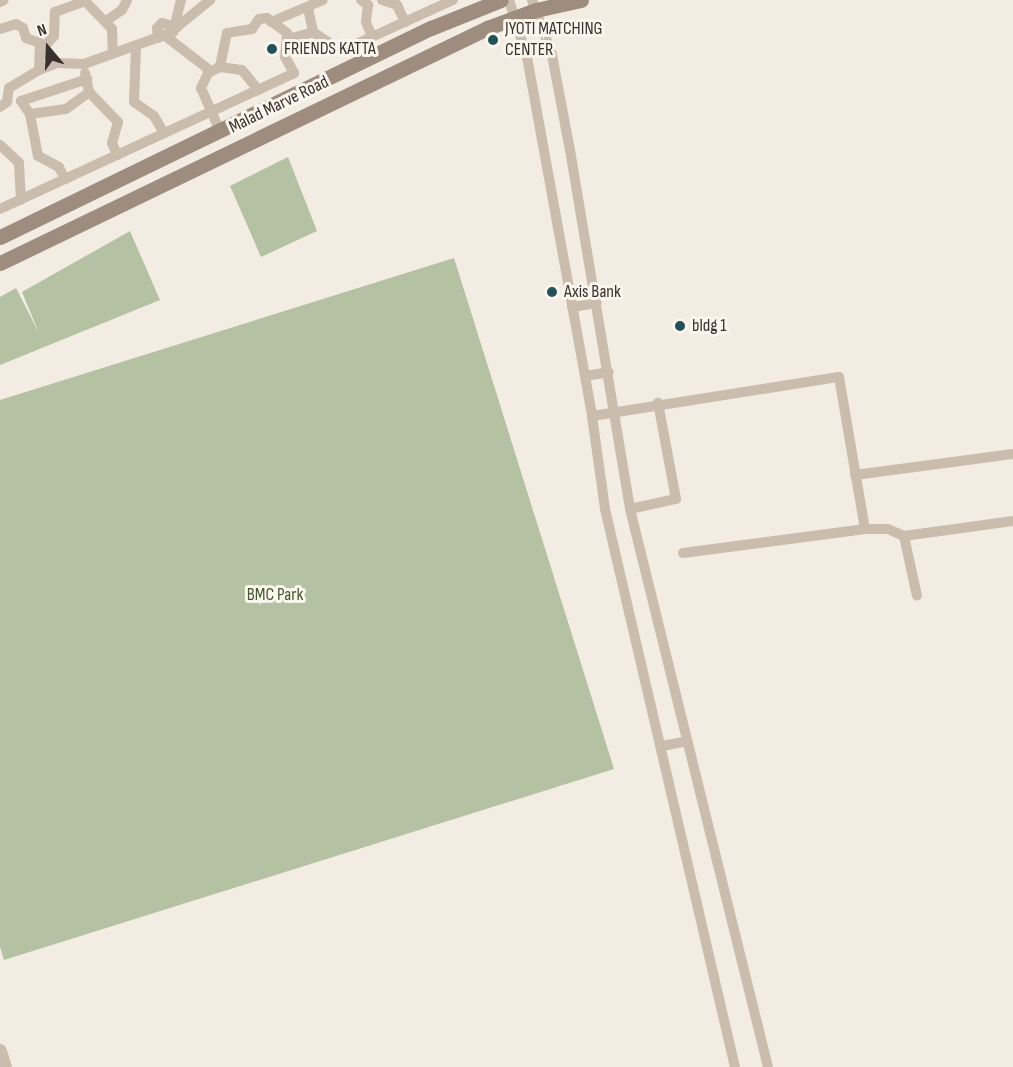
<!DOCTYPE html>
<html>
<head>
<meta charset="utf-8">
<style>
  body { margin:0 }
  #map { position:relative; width:1013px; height:1067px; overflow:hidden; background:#f3ece2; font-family:"Sofia Sans Condensed",sans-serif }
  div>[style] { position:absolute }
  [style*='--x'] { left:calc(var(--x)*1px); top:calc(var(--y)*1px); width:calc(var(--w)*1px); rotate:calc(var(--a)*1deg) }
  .green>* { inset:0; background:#b4c1a2 }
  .minor>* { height:10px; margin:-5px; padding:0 5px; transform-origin:5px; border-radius:5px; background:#cbbdad }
  .tertiary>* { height:14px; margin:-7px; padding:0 7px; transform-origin:7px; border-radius:7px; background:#cbbdad }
  .secondary>* { height:15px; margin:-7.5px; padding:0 7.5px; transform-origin:7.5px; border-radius:7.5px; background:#9e8d7f }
  .dots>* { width:16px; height:16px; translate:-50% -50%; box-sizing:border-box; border:3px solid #faf6ee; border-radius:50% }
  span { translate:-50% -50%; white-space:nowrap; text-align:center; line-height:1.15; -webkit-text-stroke:6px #faf6ee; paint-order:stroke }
  .poi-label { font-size:18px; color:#3a312c }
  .left { translate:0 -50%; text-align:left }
  .street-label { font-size:18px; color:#3a312c }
  .park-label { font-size:18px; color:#455730 }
  .north { position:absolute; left:18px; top:18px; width:60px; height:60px; -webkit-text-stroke:4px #faf6ee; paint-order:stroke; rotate:341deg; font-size:16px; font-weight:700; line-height:24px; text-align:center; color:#3a312c }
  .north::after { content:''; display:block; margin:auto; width:21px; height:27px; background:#3a312c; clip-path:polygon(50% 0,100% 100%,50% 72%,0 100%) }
</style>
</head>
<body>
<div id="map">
  <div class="green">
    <i style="clip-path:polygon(288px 157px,317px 231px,261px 257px,230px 186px)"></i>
    <i style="clip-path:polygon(130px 231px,160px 300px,0 365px,0 297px,16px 288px,39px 333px,22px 292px)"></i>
    <i style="clip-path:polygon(454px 258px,614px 769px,4px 960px,0 947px,0 400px)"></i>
  </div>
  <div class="minor">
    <i style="--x:361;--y:0;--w:9;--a:36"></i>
    <i style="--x:368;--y:5;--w:17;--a:97"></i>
    <i style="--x:366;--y:22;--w:16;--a:68"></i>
    <i style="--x:382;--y:0;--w:16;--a:18"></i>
    <i style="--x:397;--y:5;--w:19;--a:65"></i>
    <i style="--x:509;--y:0;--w:60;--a:72.5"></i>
    <i style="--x:527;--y:57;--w:365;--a:79.7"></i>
    <i style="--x:592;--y:416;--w:94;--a:82"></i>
    <i style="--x:605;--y:509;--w:573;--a:76.89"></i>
    <i style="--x:532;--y:0;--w:59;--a:70"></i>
    <i style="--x:552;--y:55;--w:97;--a:79.3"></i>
    <i style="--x:570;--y:150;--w:364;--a:80.5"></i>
    <i style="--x:630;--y:509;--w:575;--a:76.11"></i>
    <i style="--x:0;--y:2;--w:4;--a:-27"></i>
    <i style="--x:308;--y:8;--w:25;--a:78"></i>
    <i style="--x:313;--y:32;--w:34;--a:34"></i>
    <i style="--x:341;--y:51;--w:123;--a:-24.5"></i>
    <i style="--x:106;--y:21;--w:19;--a:-35"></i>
    <i style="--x:122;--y:10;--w:11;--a:-63"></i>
    <i style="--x:271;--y:22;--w:56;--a:-22.9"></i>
    <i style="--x:0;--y:29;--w:17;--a:-17"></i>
    <i style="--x:16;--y:24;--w:8;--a:30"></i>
    <i style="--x:23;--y:28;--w:10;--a:73"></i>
    <i style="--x:26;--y:38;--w:15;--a:20"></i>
    <i style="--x:40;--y:43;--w:27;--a:92"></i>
    <i style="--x:164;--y:35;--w:54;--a:37.5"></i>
    <i style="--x:207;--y:68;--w:5;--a:79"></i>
    <i style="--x:208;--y:73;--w:17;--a:115"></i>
    <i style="--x:201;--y:88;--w:47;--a:66.2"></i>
    <i style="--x:158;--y:38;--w:10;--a:-96"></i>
    <i style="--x:157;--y:28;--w:7;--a:-45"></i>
    <i style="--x:162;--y:23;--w:16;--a:15"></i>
    <i style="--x:177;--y:27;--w:43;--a:-39.3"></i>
    <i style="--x:289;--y:39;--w:25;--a:-16"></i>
    <i style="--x:136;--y:46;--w:56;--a:92"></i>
    <i style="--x:134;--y:102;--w:24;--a:35"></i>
    <i style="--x:154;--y:116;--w:20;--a:60"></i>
    <i style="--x:57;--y:63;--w:21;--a:-141"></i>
    <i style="--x:41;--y:50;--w:19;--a:-47"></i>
    <i style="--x:54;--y:36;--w:24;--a:-88"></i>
    <i style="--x:55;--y:12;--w:32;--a:-20"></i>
    <i style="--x:85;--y:1;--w:39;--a:46"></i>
    <i style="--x:112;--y:29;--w:24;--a:88"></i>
    <i style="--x:220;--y:67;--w:22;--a:8"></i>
    <i style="--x:242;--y:70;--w:26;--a:51"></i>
    <i style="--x:85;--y:73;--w:19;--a:78"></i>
    <i style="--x:89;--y:92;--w:42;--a:46"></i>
    <i style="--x:118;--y:122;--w:22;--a:106"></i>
    <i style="--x:112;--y:143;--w:13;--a:67"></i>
    <i style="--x:0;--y:107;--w:9;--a:-36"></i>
    <i style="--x:7;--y:102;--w:14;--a:-82"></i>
    <i style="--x:9;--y:88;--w:35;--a:-31"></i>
    <i style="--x:39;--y:70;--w:19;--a:-21"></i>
    <i style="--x:57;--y:63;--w:27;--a:2"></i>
    <i style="--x:84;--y:64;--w:95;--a:-19.8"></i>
    <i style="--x:173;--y:32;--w:33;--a:-76"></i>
    <i style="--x:30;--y:114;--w:36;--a:-8"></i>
    <i style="--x:66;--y:109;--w:29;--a:-36"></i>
    <i style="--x:0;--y:145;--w:26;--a:43"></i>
    <i style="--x:19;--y:163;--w:37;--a:87"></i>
    <i style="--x:65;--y:179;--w:13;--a:-117"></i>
    <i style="--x:59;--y:167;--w:24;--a:-152"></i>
    <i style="--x:38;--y:156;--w:43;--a:-100.8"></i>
    <i style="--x:30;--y:114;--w:16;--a:-125"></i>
    <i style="--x:21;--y:101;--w:70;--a:-18.4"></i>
    <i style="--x:0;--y:209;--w:324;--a:-24.8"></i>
    <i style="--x:294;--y:73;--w:18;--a:-119"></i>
    <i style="--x:285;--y:57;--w:24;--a:-85"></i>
    <i style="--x:287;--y:33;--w:25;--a:-143"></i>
    <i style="--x:267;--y:18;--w:8;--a:173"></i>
    <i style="--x:259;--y:19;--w:12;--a:125"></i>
    <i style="--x:252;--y:29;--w:25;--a:171"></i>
    <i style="--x:227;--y:33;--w:35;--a:102"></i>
    <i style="--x:220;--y:67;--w:13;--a:153"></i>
    <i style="--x:572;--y:307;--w:25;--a:-9"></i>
    <i style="--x:585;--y:376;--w:24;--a:-9"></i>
    <i style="--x:592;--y:416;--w:250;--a:-9"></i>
    <i style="--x:839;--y:377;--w:154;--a:80.3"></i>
    <i style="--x:865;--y:529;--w:23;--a:0"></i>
    <i style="--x:888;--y:529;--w:17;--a:24"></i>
    <i style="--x:904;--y:536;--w:61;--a:77.8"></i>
    <i style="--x:855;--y:475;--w:159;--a:-7.6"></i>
    <i style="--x:630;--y:509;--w:47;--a:-12.3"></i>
    <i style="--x:676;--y:499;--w:98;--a:-100.6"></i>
    <i style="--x:904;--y:536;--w:110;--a:-7.8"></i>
    <i style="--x:683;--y:553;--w:184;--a:-7.5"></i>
    <i style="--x:662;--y:746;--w:26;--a:-11"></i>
  </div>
  <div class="tertiary">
    <i style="--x:0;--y:1051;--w:17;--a:73"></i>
  </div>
  <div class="secondary">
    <i style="--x:0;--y:237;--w:479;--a:-25.9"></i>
    <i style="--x:431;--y:28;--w:75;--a:-21.8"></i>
    <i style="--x:0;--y:263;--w:541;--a:-25.76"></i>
    <i style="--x:487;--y:28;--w:52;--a:-20.2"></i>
    <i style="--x:536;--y:10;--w:46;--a:-12.5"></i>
  </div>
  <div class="dots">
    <i style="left:493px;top:40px;background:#23515a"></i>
    <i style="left:272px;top:49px;background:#23515a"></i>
    <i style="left:552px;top:292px;background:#23515a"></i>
    <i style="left:680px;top:326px;background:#23515a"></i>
  </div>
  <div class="poi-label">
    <span class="left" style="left:505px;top:40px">JYOTI MATCHING<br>CENTER</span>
    <span class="left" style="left:284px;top:49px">FRIENDS KATTA</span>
    <span class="left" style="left:564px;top:292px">Axis Bank</span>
    <span class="left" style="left:692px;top:326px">bldg 1</span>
  </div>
  <div class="street-label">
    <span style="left:279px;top:105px;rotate:-26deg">Malad Marve Road</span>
  </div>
  <div class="park-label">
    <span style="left:275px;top:595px">BMC Park</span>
  </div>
  <div class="north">N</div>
</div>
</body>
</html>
